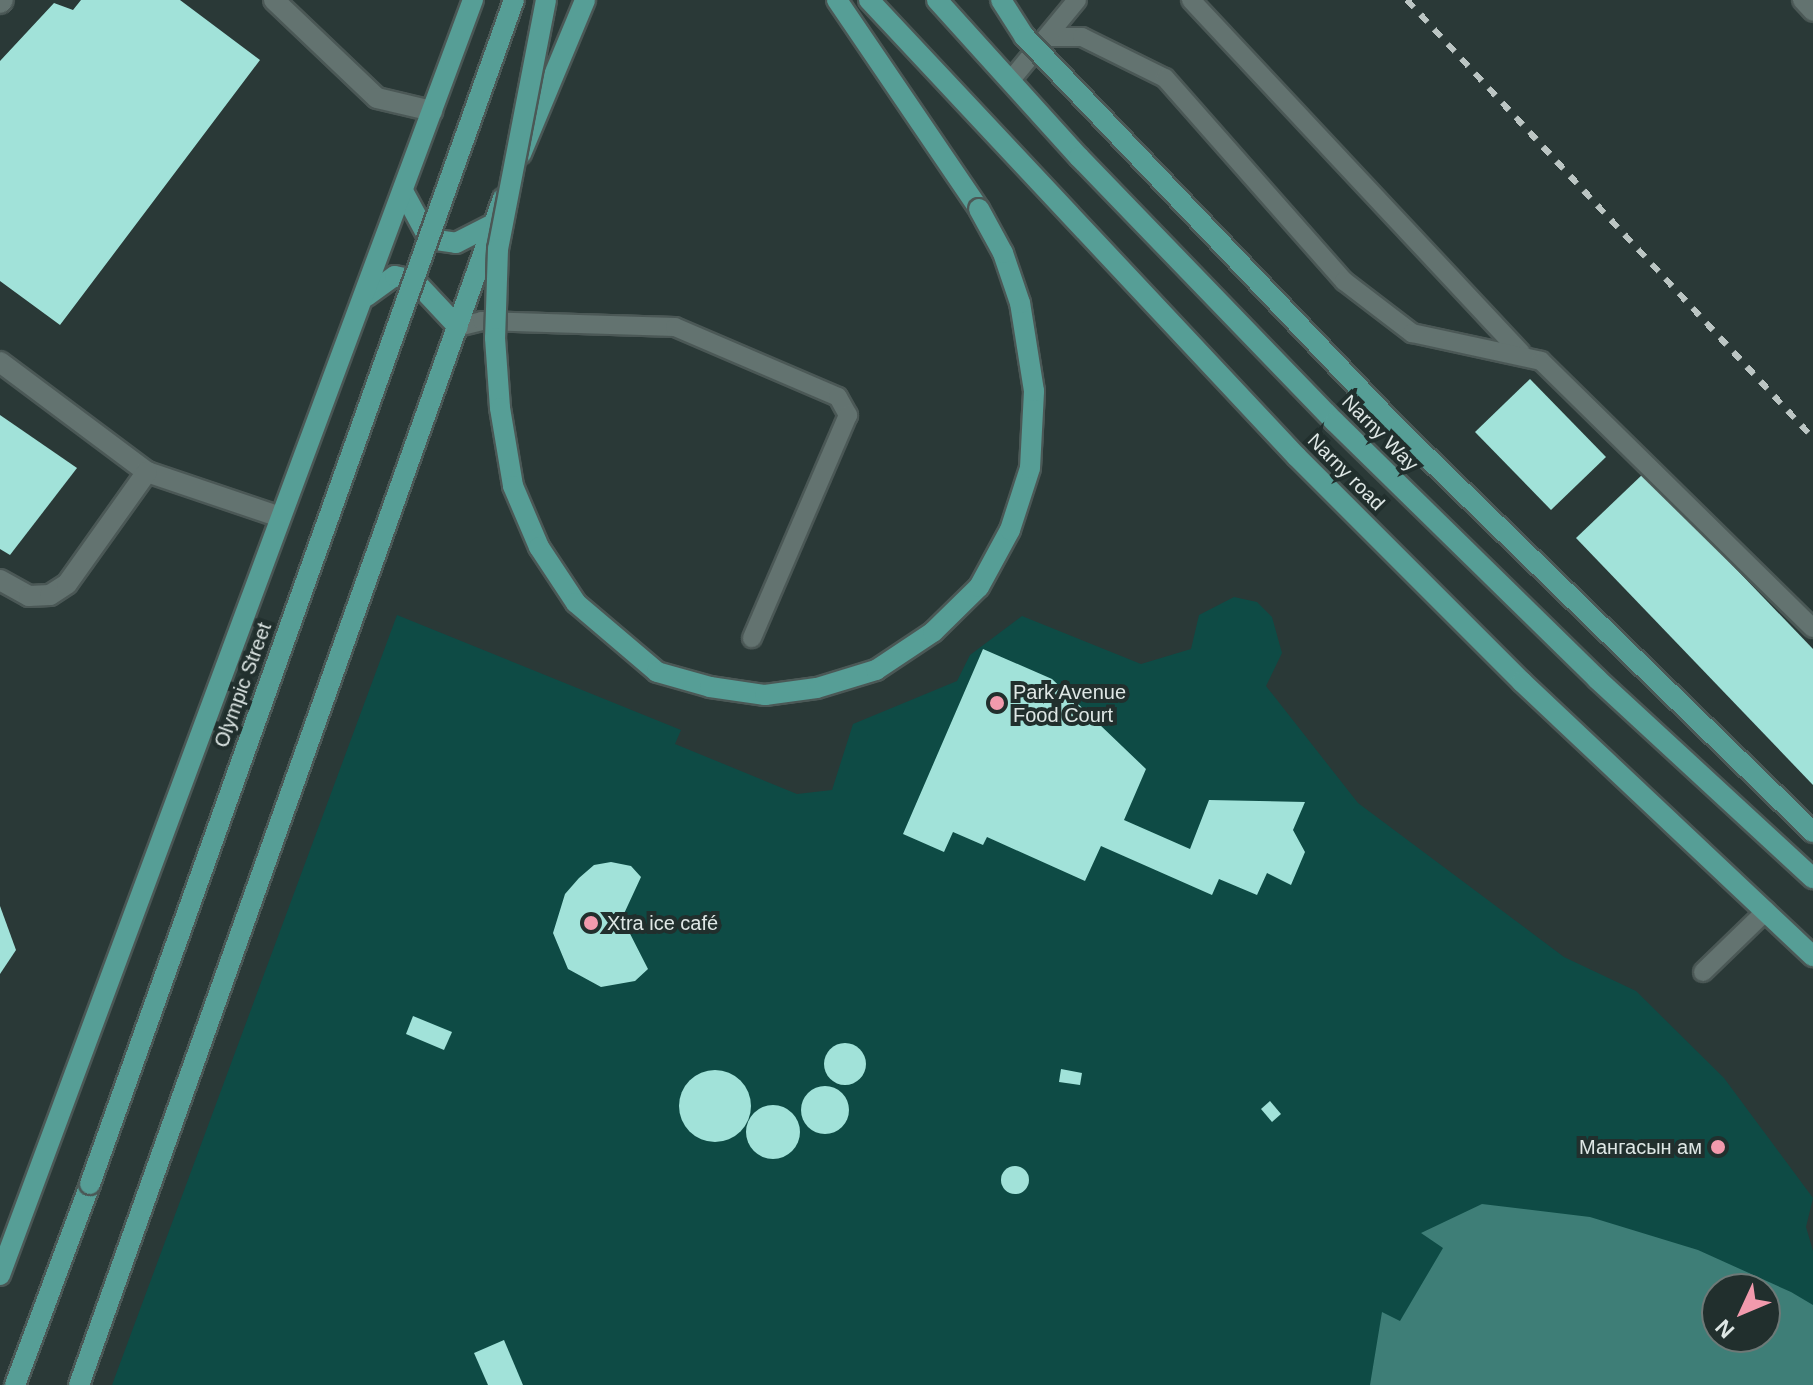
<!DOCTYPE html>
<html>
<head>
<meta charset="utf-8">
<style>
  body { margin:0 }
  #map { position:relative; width:1813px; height:1385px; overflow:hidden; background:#2a3937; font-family:Helvetica,sans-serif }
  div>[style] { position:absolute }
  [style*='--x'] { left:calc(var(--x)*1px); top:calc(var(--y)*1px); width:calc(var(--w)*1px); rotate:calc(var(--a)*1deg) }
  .green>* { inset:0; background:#0e4b45 }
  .water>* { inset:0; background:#3e7e77 }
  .building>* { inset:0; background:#a1e2d9 }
  .round { border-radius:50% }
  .roads { filter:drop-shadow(2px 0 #4b5856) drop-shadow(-2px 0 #4b5856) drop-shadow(0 2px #4b5856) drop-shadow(0 -2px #4b5856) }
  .lane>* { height:18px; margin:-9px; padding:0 9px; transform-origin:9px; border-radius:9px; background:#637370 }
  .street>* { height:20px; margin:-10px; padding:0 10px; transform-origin:10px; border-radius:10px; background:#637370 }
  .primary>* { height:20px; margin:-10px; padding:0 10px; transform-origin:10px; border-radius:10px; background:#569e96 }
  .rail>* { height:6px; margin-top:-3px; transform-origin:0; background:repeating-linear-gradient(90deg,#bbc5c3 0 10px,transparent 0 20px) }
  .bridges { filter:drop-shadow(2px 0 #4b5856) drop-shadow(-2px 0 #4b5856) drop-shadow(0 2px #4b5856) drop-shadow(0 -2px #4b5856) }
  .primary-bridge>* { height:20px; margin:-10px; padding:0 10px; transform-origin:10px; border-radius:10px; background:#569e96 }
  .dots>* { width:22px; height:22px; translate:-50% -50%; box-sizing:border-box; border:4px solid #212f2d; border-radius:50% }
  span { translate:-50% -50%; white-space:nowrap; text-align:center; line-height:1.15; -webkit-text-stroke:8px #212f2d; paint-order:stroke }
  .street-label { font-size:20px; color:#dee7e5 }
  .poi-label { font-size:20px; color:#dee7e5 }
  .left { translate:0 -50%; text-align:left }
  .right { translate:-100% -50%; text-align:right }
  .north { position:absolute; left:1701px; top:1273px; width:80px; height:80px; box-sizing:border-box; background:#212f2d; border:2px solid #6d7977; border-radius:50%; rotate:226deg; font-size:22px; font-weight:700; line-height:32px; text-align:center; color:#dee7e5 }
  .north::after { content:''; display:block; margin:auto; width:28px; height:36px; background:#f29aad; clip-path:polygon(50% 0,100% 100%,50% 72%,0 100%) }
</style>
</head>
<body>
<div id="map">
  <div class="green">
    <i style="clip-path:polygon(evenodd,1234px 597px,1257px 602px,1272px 617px,1282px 653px,1266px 686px,1358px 803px,1564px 957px,1636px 991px,1724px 1078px,1813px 1198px,1806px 1227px,1813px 1251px,1813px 1385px,112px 1385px,397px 615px,681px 730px,675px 744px,797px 794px,832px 790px,853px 724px,957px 681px,970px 655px,1022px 616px,1141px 664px,1191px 649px,1199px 615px,1234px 597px,1717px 1289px,1765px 1289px,1765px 1337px,1717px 1337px,1717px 1289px)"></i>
  </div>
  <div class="water">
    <i style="clip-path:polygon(evenodd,1482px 1204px,1590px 1217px,1698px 1250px,1791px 1292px,1813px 1305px,1813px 1385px,1370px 1385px,1382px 1312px,1400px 1321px,1443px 1248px,1421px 1233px,1482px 1204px,1717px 1289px,1765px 1289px,1765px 1337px,1717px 1337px,1717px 1289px)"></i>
  </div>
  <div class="building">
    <i style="clip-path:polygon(81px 0,180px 0,260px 60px,60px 325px,0 281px,0 61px,54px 3px,73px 10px)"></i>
    <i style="clip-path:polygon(1530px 379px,1606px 457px,1551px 510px,1475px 432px)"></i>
    <i style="clip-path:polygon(0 415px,77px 468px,10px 555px,0 549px)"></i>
    <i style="clip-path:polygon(1644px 473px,1813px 649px,1813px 785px,1576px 538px)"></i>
    <i style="clip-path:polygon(983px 649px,1052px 679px,1146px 769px,1124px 820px,1190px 849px,1209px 800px,1305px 802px,1293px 830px,1305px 852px,1291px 885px,1267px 873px,1257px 895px,1219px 879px,1212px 895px,1101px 846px,1085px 881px,987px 837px,983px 845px,953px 832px,944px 852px,903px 834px)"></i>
    <i style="clip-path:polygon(611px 862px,631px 866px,641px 877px,622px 918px,648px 969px,635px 981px,601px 987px,568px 969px,553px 933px,565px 894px,579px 878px,594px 865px)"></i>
    <i style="clip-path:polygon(0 906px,16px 950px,0 974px)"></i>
    <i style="clip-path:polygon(413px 1016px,452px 1032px,444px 1050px,406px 1034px)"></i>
    <i class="round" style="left:824px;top:1043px;width:42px;height:42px"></i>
    <i style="clip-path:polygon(1061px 1069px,1082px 1073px,1080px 1085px,1059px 1082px)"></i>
    <i class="round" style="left:679px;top:1070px;width:72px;height:72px"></i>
    <i class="round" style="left:801px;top:1086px;width:48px;height:48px"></i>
    <i style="clip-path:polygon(1270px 1101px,1281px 1114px,1272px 1122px,1261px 1109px)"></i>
    <i class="round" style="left:746px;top:1105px;width:54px;height:54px"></i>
    <i class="round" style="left:1001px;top:1166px;width:28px;height:28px"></i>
    <i style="clip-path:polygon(504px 1340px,523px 1385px,488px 1385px,474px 1353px)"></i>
  </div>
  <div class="roads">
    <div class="lane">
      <i style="--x:1191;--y:0;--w:483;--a:46.9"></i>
      <i style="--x:1802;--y:0;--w:16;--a:47"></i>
      <i style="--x:1049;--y:37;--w:33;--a:0"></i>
      <i style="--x:1082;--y:37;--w:93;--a:26.3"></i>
      <i style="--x:1165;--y:78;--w:271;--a:48.6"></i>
      <i style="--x:1344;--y:281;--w:86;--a:37.4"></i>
      <i style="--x:1412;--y:333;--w:132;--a:12.2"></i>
      <i style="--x:1541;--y:361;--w:381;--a:44.5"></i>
      <i style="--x:1010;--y:81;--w:105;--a:-50.4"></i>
      <i style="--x:458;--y:327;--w:25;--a:-14"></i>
      <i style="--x:482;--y:321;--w:193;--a:1.8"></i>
      <i style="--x:675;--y:327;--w:177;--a:23.2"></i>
      <i style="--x:838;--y:397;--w:21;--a:61"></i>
      <i style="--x:848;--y:415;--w:243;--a:113.3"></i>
      <i style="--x:1703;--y:972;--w:88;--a:-44.1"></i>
    </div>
    <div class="street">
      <i style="--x:274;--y:0;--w:142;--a:43.6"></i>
      <i style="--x:377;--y:98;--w:57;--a:13.3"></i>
      <i style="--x:0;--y:3;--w:4;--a:-45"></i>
      <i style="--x:0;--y:362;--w:184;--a:36.8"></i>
      <i style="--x:147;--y:472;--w:140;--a:18.7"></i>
      <i style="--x:0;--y:580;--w:33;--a:29"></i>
      <i style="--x:29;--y:596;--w:21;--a:-3"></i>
      <i style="--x:50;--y:595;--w:20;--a:-33"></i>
      <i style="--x:67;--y:584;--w:138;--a:-54.5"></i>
    </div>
    <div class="primary">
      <i style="--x:837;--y:0;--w:253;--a:55.8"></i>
      <i style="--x:869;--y:0;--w:626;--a:46.88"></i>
      <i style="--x:1297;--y:457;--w:318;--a:45"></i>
      <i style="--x:1522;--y:682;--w:400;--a:43.3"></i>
      <i style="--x:937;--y:0;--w:212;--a:47.9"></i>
      <i style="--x:1079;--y:157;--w:368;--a:46"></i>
      <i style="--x:1335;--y:422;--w:367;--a:44.4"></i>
      <i style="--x:1597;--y:679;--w:294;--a:42.7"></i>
      <i style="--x:521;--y:154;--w:167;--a:-67.4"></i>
      <i style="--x:403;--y:191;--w:55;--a:61.6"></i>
      <i style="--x:429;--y:239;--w:27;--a:8"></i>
      <i style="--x:456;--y:243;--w:42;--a:-27.2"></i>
      <i style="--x:367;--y:296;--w:34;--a:-36"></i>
      <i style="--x:395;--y:276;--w:19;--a:12"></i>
      <i style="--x:414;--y:280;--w:64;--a:46.9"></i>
      <i style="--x:0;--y:1275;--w:1360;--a:-69.65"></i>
      <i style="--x:15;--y:1385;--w:215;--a:-69.5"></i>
      <i style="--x:79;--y:1385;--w:1260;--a:-70.34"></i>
    </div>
  </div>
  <div class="rail">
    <i style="--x:1407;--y:0;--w:597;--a:47.17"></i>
  </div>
  <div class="bridges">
    <div class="primary-bridge">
      <i style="--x:546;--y:0;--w:254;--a:100.9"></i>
      <i style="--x:498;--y:249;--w:89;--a:91.9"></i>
      <i style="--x:495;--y:338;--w:70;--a:85.9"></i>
      <i style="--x:500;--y:408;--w:79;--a:80.5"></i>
      <i style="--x:513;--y:486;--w:66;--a:66.9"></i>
      <i style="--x:539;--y:547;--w:67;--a:56.5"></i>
      <i style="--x:576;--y:603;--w:106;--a:40.4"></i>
      <i style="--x:657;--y:672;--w:55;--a:15.8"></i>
      <i style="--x:710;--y:687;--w:56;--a:8.3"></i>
      <i style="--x:765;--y:695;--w:52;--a:-7.7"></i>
      <i style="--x:817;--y:688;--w:62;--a:-17"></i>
      <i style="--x:876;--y:670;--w:69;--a:-33.7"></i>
      <i style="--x:933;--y:632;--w:64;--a:-44.4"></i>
      <i style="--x:979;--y:587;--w:65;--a:-61.5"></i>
      <i style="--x:1010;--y:530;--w:65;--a:-72.1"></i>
      <i style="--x:1030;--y:468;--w:77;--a:-87"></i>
      <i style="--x:1034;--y:391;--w:89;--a:-99"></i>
      <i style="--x:1020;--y:303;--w:53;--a:-108.8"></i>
      <i style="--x:1003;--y:253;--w:50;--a:-118.6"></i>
      <i style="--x:1001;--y:0;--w:43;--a:57.4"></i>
      <i style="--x:1024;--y:36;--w:541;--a:46.42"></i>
      <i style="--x:1397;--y:428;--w:580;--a:44.16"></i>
      <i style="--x:90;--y:1184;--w:1258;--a:-70.3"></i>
    </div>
  </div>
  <div class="dots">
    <i style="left:997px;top:703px;background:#f29aad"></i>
    <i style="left:591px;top:923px;background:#f29aad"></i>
    <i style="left:1718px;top:1147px;background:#f29aad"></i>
  </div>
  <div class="street-label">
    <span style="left:1380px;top:433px;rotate:45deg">Narny Way</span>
    <span style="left:1346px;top:472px;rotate:45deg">Narny road</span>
    <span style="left:243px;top:685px;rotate:-70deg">Olympic Street</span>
  </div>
  <div class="poi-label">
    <span class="left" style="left:1013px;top:704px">Park Avenue<br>Food Court</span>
    <span class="left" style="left:607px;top:923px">Xtra ice café</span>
    <span class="right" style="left:1702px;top:1147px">Мангасын ам</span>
  </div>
  <div class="north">N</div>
</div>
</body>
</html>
